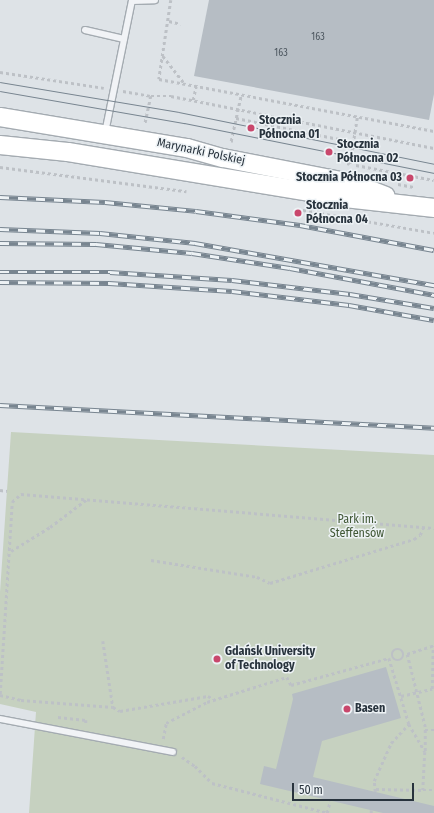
<!DOCTYPE html>
<html>
<head>
<meta charset="utf-8">
<style>
  body { margin:0 }
  #map { position:relative; width:434px; height:813px; overflow:hidden; background:#dee3e7; font-family:"Fira Sans Condensed",sans-serif }
  div>[style] { position:absolute }
  [style*='--x'] { left:calc(var(--x)*1px); top:calc(var(--y)*1px); width:calc(var(--w)*1px); rotate:calc(var(--a)*1deg) }
  .green>* { inset:0; background:#c6d1c0 }
  .building>* { inset:0; background:#b6bdc4 }
  .path>* { height:2.5px; margin-top:-1.25px; transform-origin:0; background:repeating-linear-gradient(90deg,#bdc1c6 0 3px,transparent 0 6px) }
  .path>.ring { margin:-1.25px; padding:0; box-sizing:content-box; background:none; border:2.5px solid #bdc1c6; border-radius:50% }
  .roads { filter:drop-shadow(1px 0 #a4abb1) drop-shadow(-1px 0 #a4abb1) drop-shadow(0 1px #a4abb1) drop-shadow(0 -1px #a4abb1) }
  .lane>* { height:6px; margin:-3px; padding:0 3px; transform-origin:3px; border-radius:3px; background:#f1f3f6 }
  .secondary>* { height:18px; margin:-9px; padding:0 9px; transform-origin:9px; border-radius:9px; background:#fff }
  .tram>* { height:1px; margin:-0.5px; padding:0 0.5px; transform-origin:0.5px; border-radius:0.5px; background:#788590 }
  .rail>* { height:4.5px; margin-top:-2.25px; transform-origin:0; background:repeating-linear-gradient(90deg,#edf2f5 0 9px,#788590 0 18px); box-sizing:border-box; border-block:1px solid #788590 }
  .dots>* { width:11px; height:11px; translate:-50% -50%; box-sizing:border-box; border:2px solid #edf2f5; border-radius:50% }
  span { translate:-50% -50%; white-space:nowrap; text-align:center; line-height:1.15; -webkit-text-stroke:3px #edf2f5; paint-order:stroke }
  .number-label { font-size:10px; color:#4c565f }
  .number-label span { -webkit-text-stroke-width:0 }
  .poi-label { font-size:12px; color:#28333d; font-weight:700 }
  .left { translate:0 -50%; text-align:left }
  .right { translate:-100% -50%; text-align:right }
  .street-label { font-size:12px; color:#28333d }
  .park-label { font-size:12px; color:#415836 }
  .scale { position:absolute; left:292px; top:783px; width:122px; height:18px; box-sizing:border-box; border:2px solid #28333d; border-top:0; padding-left:5px; font-size:12px; line-height:14px; white-space:nowrap; color:#28333d; -webkit-text-stroke:3px #edf2f5; paint-order:stroke }
</style>
</head>
<body>
<div id="map">
  <div class="green">
    <i style="clip-path:polygon(11px 432px,434px 455px,434px 813px,29px 813px,36px 712px,0 704px,0 592px)"></i>
  </div>
  <div class="building">
    <i style="clip-path:polygon(209px 0,434px 0,434px 94px,429px 120px,194px 76px)"></i>
    <i style="clip-path:polygon(386px 667px,401px 718px,322px 741px,313px 777px,434px 806px,434px 813px,383px 813px,260px 784px,264px 766px,276px 769px,293px 699px,292px 694px)"></i>
  </div>
  <div class="path">
    <i style="--x:171;--y:0;--w:80;--a:98.6"></i>
    <i style="--x:159;--y:79;--w:280;--a:10.7"></i>
    <i style="--x:169;--y:21;--w:12;--a:14"></i>
    <i style="--x:163;--y:56;--w:36;--a:52"></i>
    <i style="--x:0;--y:72;--w:105;--a:8.7"></i>
    <i style="--x:123;--y:91;--w:28;--a:10"></i>
    <i style="--x:151;--y:96;--w:29;--a:102"></i>
    <i style="--x:151;--y:96;--w:20;--a:0"></i>
    <i style="--x:171;--y:96;--w:268;--a:11.2"></i>
    <i style="--x:193;--y:100;--w:14;--a:-78"></i>
    <i style="--x:236;--y:118;--w:120;--a:11.5"></i>
    <i style="--x:233;--y:141;--w:2;--a:180"></i>
    <i style="--x:231;--y:141;--w:47;--a:-77.7"></i>
    <i style="--x:347;--y:163;--w:3;--a:18"></i>
    <i style="--x:350;--y:164;--w:8;--a:-83"></i>
    <i style="--x:351;--y:156;--w:39;--a:-81"></i>
    <i style="--x:356;--y:165;--w:79;--a:10.9"></i>
    <i style="--x:0;--y:167;--w:188;--a:7.4"></i>
    <i style="--x:398;--y:184;--w:16;--a:11"></i>
    <i style="--x:297;--y:209;--w:139;--a:9.9"></i>
    <i style="--x:0;--y:490;--w:7;--a:8"></i>
    <i style="--x:11;--y:551;--w:46;--a:-31.6"></i>
    <i style="--x:50;--y:527;--w:46;--a:-37.1"></i>
    <i style="--x:151;--y:560;--w:107;--a:9.1"></i>
    <i style="--x:257;--y:577;--w:14;--a:25"></i>
    <i style="--x:270;--y:583;--w:151;--a:-17"></i>
    <i style="--x:414;--y:539;--w:7;--a:-34"></i>
    <i style="--x:420;--y:535;--w:8;--a:-67"></i>
    <i style="--x:103;--y:641;--w:67;--a:81.4"></i>
    <i style="--x:113;--y:707;--w:8;--a:30"></i>
    <i style="--x:120;--y:711;--w:89;--a:-9.7"></i>
    <i style="--x:208;--y:696;--w:7;--a:27"></i>
    <i class="ring" style="left:392.5px;top:649.5px;width:8.5px;height:8.5px"></i>
    <i style="--x:0;--y:694;--w:192;--a:-86.4"></i>
    <i style="--x:12;--y:502;--w:12;--a:-42"></i>
    <i style="--x:21;--y:494;--w:414;--a:4.7"></i>
    <i style="--x:0;--y:695;--w:22;--a:13"></i>
    <i style="--x:21;--y:700;--w:92;--a:4.4"></i>
    <i style="--x:401;--y:696;--w:32;--a:-13"></i>
    <i style="--x:432;--y:689;--w:43;--a:-88.7"></i>
    <i style="--x:58;--y:717;--w:28;--a:6"></i>
    <i style="--x:86;--y:720;--w:4;--a:90"></i>
    <i style="--x:425;--y:730;--w:9;--a:0"></i>
    <i style="--x:163;--y:739;--w:16;--a:-79"></i>
    <i style="--x:166;--y:723;--w:46;--a:-27.1"></i>
    <i style="--x:207;--y:702;--w:84;--a:-17.4"></i>
    <i style="--x:287;--y:677;--w:9;--a:63"></i>
    <i style="--x:291;--y:685;--w:102;--a:-15.4"></i>
    <i style="--x:389;--y:658;--w:69;--a:73.1"></i>
    <i style="--x:409;--y:724;--w:32;--a:60"></i>
    <i style="--x:425;--y:752;--w:38;--a:93"></i>
    <i style="--x:423;--y:790;--w:11;--a:0"></i>
    <i style="--x:425;--y:751;--w:24;--a:-90"></i>
    <i style="--x:425;--y:727;--w:75;--a:-103.9"></i>
    <i style="--x:407;--y:654;--w:28;--a:-18"></i>
    <i style="--x:182;--y:757;--w:16;--a:35"></i>
    <i style="--x:195;--y:766;--w:24;--a:45"></i>
    <i style="--x:212;--y:783;--w:120;--a:14.5"></i>
    <i style="--x:376;--y:789;--w:47;--a:1.2"></i>
    <i style="--x:375;--y:792;--w:11;--a:-95"></i>
    <i style="--x:374;--y:781;--w:42;--a:-65.9"></i>
    <i style="--x:391;--y:743;--w:26;--a:-47"></i>
    <i style="--x:327;--y:813;--w:12;--a:-76"></i>
    <i style="--x:371;--y:813;--w:3;--a:-90"></i>
  </div>
  <div class="roads">
    <div class="lane">
      <i style="--x:132;--y:1;--w:23;--a:-2"></i>
      <i style="--x:85;--y:30;--w:40;--a:13"></i>
      <i style="--x:105;--y:133;--w:136;--a:-78.5"></i>
      <i style="--x:0;--y:719;--w:176;--a:10.8"></i>
    </div>
    <div class="secondary">
      <i style="--x:0;--y:117;--w:190;--a:9.4"></i>
      <i style="--x:187;--y:148;--w:37;--a:16"></i>
      <i style="--x:223;--y:158;--w:131;--a:11"></i>
      <i style="--x:352;--y:183;--w:36;--a:21"></i>
      <i style="--x:0;--y:145;--w:68;--a:5.9"></i>
      <i style="--x:68;--y:152;--w:281;--a:9.4"></i>
      <i style="--x:345;--y:198;--w:90;--a:6.4"></i>
    </div>
  </div>
  <div class="tram">
    <i style="--x:0;--y:82;--w:181;--a:9.5"></i>
    <i style="--x:179;--y:112;--w:260;--a:11.5"></i>
    <i style="--x:0;--y:91;--w:187;--a:9.9"></i>
    <i style="--x:184;--y:123;--w:255;--a:11.3"></i>
  </div>
  <div class="rail">
    <i style="--x:0;--y:197;--w:105;--a:2.7"></i>
    <i style="--x:105;--y:202;--w:91;--a:5.6"></i>
    <i style="--x:196;--y:211;--w:105;--a:7.7"></i>
    <i style="--x:300;--y:225;--w:136;--a:10.6"></i>
    <i style="--x:0;--y:229;--w:100;--a:2.3"></i>
    <i style="--x:100;--y:233;--w:96;--a:6"></i>
    <i style="--x:195;--y:243;--w:243;--a:10"></i>
    <i style="--x:0;--y:243;--w:96;--a:0.6"></i>
    <i style="--x:96;--y:244;--w:96;--a:5.4"></i>
    <i style="--x:192;--y:253;--w:99;--a:8.7"></i>
    <i style="--x:290;--y:268;--w:147;--a:10.6"></i>
    <i style="--x:0;--y:272;--w:110;--a:0"></i>
    <i style="--x:110;--y:272;--w:122;--a:3.8"></i>
    <i style="--x:232;--y:280;--w:119;--a:6.8"></i>
    <i style="--x:350;--y:294;--w:85;--a:9.5"></i>
    <i style="--x:0;--y:282;--w:109;--a:0.5"></i>
    <i style="--x:109;--y:283;--w:123;--a:3.7"></i>
    <i style="--x:232;--y:291;--w:118;--a:6.8"></i>
    <i style="--x:349;--y:305;--w:86;--a:10"></i>
    <i style="--x:0;--y:405;--w:435;--a:3"></i>
  </div>
  <div class="dots">
    <i style="left:251px;top:128px;background:#c9476c"></i>
    <i style="left:329px;top:152px;background:#c9476c"></i>
    <i style="left:410px;top:178px;background:#c9476c"></i>
    <i style="left:298px;top:213px;background:#c9476c"></i>
    <i style="left:217px;top:659px;background:#c9476c"></i>
    <i style="left:347px;top:709px;background:#c9476c"></i>
  </div>
  <div class="number-label">
    <span style="left:318px;top:38px">163</span>
    <span style="left:281px;top:54px">163</span>
  </div>
  <div class="poi-label">
    <span class="left" style="left:259px;top:128px">Stocznia<br>Północna 01</span>
    <span class="left" style="left:337px;top:152px">Stocznia<br>Północna 02</span>
    <span class="right" style="left:402px;top:178px">Stocznia Północna 03</span>
    <span class="left" style="left:306px;top:213px">Stocznia<br>Północna 04</span>
    <span class="left" style="left:225px;top:659px">Gdańsk University<br>of Technology</span>
    <span class="left" style="left:355px;top:709px">Basen</span>
  </div>
  <div class="street-label">
    <span style="left:201px;top:152px;rotate:12deg">Marynarki Polskiej</span>
  </div>
  <div class="park-label">
    <span style="left:357px;top:527px">Park im.<br>Steffensów</span>
  </div>
  <div class="scale">50 m</div>
</div>
</body>
</html>
